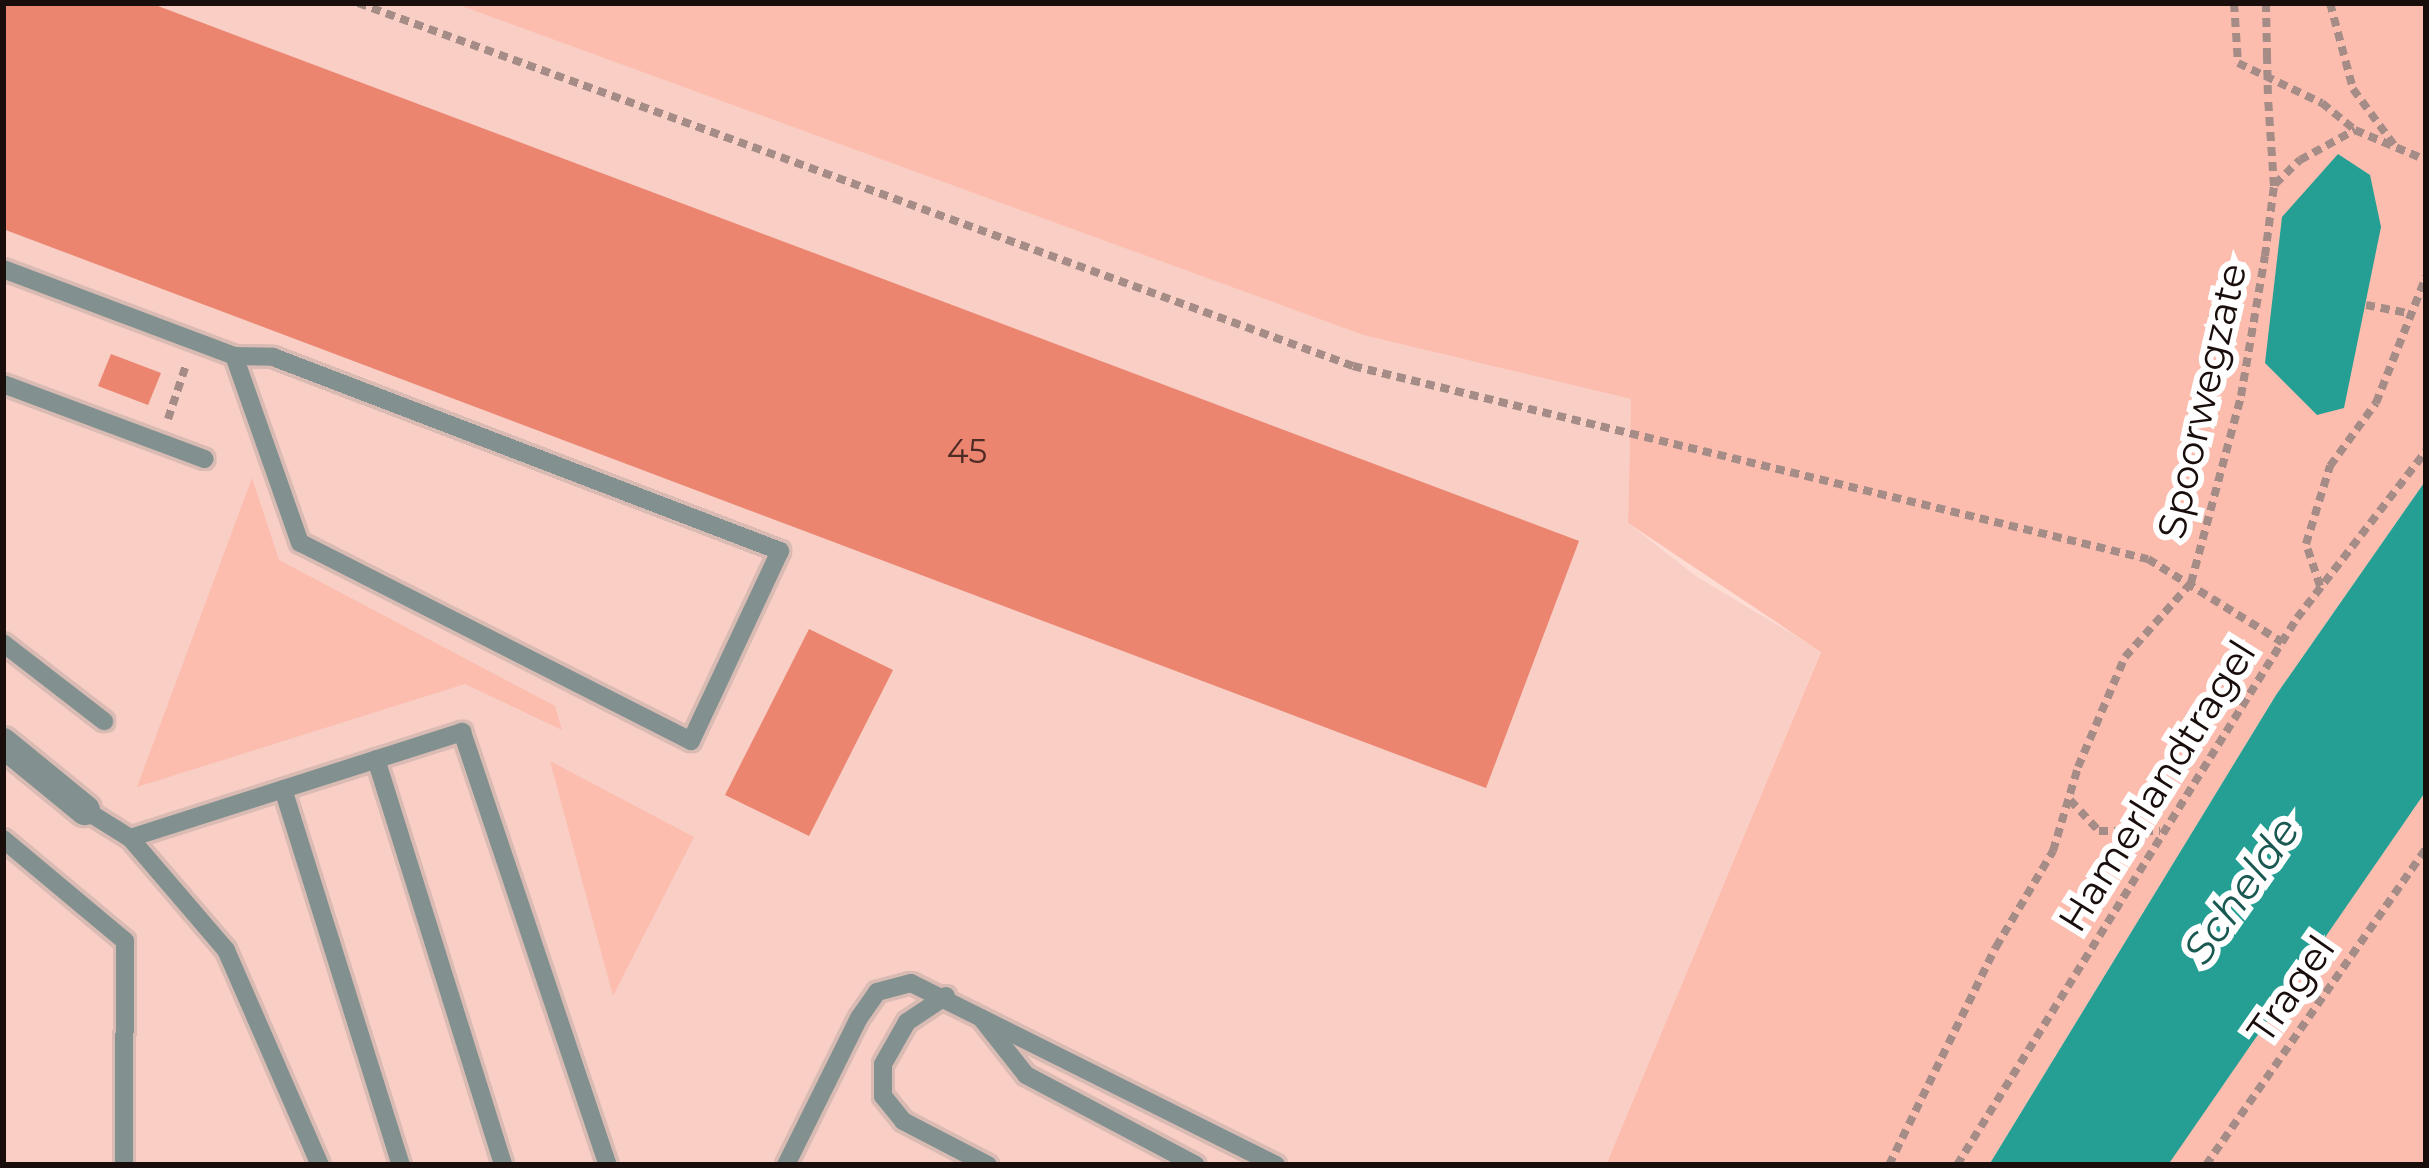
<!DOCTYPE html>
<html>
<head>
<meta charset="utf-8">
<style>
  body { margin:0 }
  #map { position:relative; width:2429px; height:1168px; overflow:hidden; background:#fddcd4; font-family:Montserrat,sans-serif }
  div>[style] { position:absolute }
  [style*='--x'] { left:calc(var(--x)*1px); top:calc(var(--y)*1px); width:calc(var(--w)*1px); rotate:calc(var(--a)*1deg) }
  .built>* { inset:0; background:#f8cec5 }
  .green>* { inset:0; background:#fcbdaf }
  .water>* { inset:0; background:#259f93 }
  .building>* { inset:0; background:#eb8570 }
  .path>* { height:8px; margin-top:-4px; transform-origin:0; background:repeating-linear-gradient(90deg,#a58c87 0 9px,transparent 0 15px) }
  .roads { filter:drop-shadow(3px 0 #d9bbb4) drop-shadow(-3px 0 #d9bbb4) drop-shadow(0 3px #d9bbb4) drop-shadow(0 -3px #d9bbb4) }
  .lane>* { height:18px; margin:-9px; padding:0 9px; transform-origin:9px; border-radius:9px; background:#82918f }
  .street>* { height:30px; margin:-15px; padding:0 15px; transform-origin:15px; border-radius:15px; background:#82918f }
  .path-bridge>* { height:8px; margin-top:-4px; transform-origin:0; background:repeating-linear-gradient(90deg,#a58c87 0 9px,transparent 0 15px) }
  span { translate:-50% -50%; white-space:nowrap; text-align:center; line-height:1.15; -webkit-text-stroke:12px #fff; paint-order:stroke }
  .number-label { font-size:33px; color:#4e2c25 }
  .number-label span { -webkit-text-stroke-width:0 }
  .street-label { font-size:39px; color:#190e0c }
  .water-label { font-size:42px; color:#1a5952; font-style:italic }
  .frame { position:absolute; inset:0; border:6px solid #190e0c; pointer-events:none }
</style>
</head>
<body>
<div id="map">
  <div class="built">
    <i style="clip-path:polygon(3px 3px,453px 3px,1363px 335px,1631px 399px,1628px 523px,1697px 577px,1821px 651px,1606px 1165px,3px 1165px)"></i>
  </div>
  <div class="green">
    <i style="clip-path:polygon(453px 3px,2426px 3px,2426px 480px,2276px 695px,1989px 1165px,1606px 1165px,1821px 652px,1628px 523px,1631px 399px,1363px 335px)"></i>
    <i style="clip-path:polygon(252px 478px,279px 560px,555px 706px,562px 730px,465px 684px,137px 787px)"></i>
    <i style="clip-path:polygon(550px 761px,694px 837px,613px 996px)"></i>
    <i style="clip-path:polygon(2426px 791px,2426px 1165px,2168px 1165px,2194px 1122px)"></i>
  </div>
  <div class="water">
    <i style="clip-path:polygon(2338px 154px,2370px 175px,2381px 227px,2344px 408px,2317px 415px,2265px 363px,2282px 217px)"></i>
    <i style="clip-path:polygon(2426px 480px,2426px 791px,2168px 1165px,1989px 1165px,2276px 695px)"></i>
  </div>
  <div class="building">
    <i style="clip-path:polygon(3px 3px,150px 3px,1579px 541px,1486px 788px,3px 229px)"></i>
    <i style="clip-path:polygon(111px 354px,161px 373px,148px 405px,98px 386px)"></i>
    <i style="clip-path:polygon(809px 629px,893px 670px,809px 836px,725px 795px)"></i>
  </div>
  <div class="path">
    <i style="--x:358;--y:3;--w:1059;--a:20.04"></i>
    <i style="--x:1353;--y:366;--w:818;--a:13.65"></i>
    <i style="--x:2148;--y:559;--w:158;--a:31.8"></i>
    <i style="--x:2234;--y:3;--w:60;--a:86.2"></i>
    <i style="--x:2238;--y:63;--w:93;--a:25.5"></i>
    <i style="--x:2322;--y:103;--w:43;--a:39.3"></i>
    <i style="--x:2266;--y:3;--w:52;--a:88.9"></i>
    <i style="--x:2330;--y:3;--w:89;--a:75"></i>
    <i style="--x:2353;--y:89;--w:69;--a:53.8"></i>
    <i style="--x:2275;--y:184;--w:35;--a:-44"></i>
    <i style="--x:2300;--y:160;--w:63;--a:-28.6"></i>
    <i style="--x:2355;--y:130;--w:77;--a:22.9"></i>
    <i style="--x:2366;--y:305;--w:43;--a:10.8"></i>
    <i style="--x:168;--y:419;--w:57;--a:-71.6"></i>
    <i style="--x:2320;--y:586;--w:44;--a:-108.4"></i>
    <i style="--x:2306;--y:544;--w:82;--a:-72.9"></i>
    <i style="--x:2330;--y:466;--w:78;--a:-53.9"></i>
    <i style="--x:2376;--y:403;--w:136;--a:-68.4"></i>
    <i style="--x:2070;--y:800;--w:42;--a:46.9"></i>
    <i style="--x:2099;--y:831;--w:61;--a:0"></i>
    <i style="--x:1889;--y:1165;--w:243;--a:-63.9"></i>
    <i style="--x:1996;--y:947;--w:112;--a:-59.3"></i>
    <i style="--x:2053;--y:851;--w:88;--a:-73.4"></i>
    <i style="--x:2078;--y:767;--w:120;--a:-66.9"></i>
    <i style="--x:2125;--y:657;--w:99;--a:-48.3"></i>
    <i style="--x:2191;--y:583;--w:194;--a:-75"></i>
    <i style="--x:2241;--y:396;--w:142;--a:-80.3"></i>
    <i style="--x:2265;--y:256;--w:71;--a:-82.7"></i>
    <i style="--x:2274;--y:186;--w:87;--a:-93.9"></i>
    <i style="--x:1957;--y:1165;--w:644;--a:-58.14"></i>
    <i style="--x:2297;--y:618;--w:211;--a:-52.3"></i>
    <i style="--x:2206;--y:1165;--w:386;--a:-55.2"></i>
  </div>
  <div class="roads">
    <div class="lane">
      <i style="--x:3;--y:269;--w:247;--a:20.6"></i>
      <i style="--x:234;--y:356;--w:39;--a:1"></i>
      <i style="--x:273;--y:357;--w:543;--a:20.94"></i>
      <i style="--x:780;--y:551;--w:210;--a:115.1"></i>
      <i style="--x:691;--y:741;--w:438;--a:-153.1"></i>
      <i style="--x:300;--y:543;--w:198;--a:-109.4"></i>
      <i style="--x:3;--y:384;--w:215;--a:20.4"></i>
      <i style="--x:3;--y:643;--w:128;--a:37.7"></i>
      <i style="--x:376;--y:759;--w:425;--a:72.6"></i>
      <i style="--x:283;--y:789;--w:394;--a:72.6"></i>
      <i style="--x:85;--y:810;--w:53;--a:31.9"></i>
      <i style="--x:130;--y:838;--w:148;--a:49.4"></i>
      <i style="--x:226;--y:950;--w:235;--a:66.4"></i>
      <i style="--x:130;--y:838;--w:349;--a:-17.7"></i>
      <i style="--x:462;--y:732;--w:457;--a:71.4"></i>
      <i style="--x:3;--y:839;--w:159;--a:39.9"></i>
      <i style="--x:125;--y:941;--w:224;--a:90.3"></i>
      <i style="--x:946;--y:996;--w:47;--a:146.3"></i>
      <i style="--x:907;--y:1022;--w:48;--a:119.7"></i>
      <i style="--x:883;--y:1064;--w:32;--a:90"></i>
      <i style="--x:883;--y:1096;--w:32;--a:51"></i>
      <i style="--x:903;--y:1121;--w:96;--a:27.4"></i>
      <i style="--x:981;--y:1018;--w:73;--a:51.7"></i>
      <i style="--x:1026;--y:1075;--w:192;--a:27.9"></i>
      <i style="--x:786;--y:1165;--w:164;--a:-63.6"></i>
      <i style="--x:859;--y:1018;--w:32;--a:-55"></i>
      <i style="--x:877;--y:992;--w:35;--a:-15"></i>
      <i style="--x:911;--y:983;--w:408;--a:26.5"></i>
    </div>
    <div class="street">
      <i style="--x:3;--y:743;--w:106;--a:39.3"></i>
    </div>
  </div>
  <div class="path-bridge">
    <i style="--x:2267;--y:55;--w:44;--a:88.7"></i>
  </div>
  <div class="number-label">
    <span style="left:967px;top:452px">45</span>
  </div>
  <div class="street-label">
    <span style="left:2202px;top:401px;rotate:-77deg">Spoorwegzate</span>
    <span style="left:2157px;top:786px;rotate:-58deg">Hamerlandtragel</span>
    <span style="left:2291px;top:989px;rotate:-55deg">Tragel</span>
  </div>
  <div class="water-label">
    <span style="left:2241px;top:890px;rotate:-55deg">Schelde</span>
  </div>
  <div class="frame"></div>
</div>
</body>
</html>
